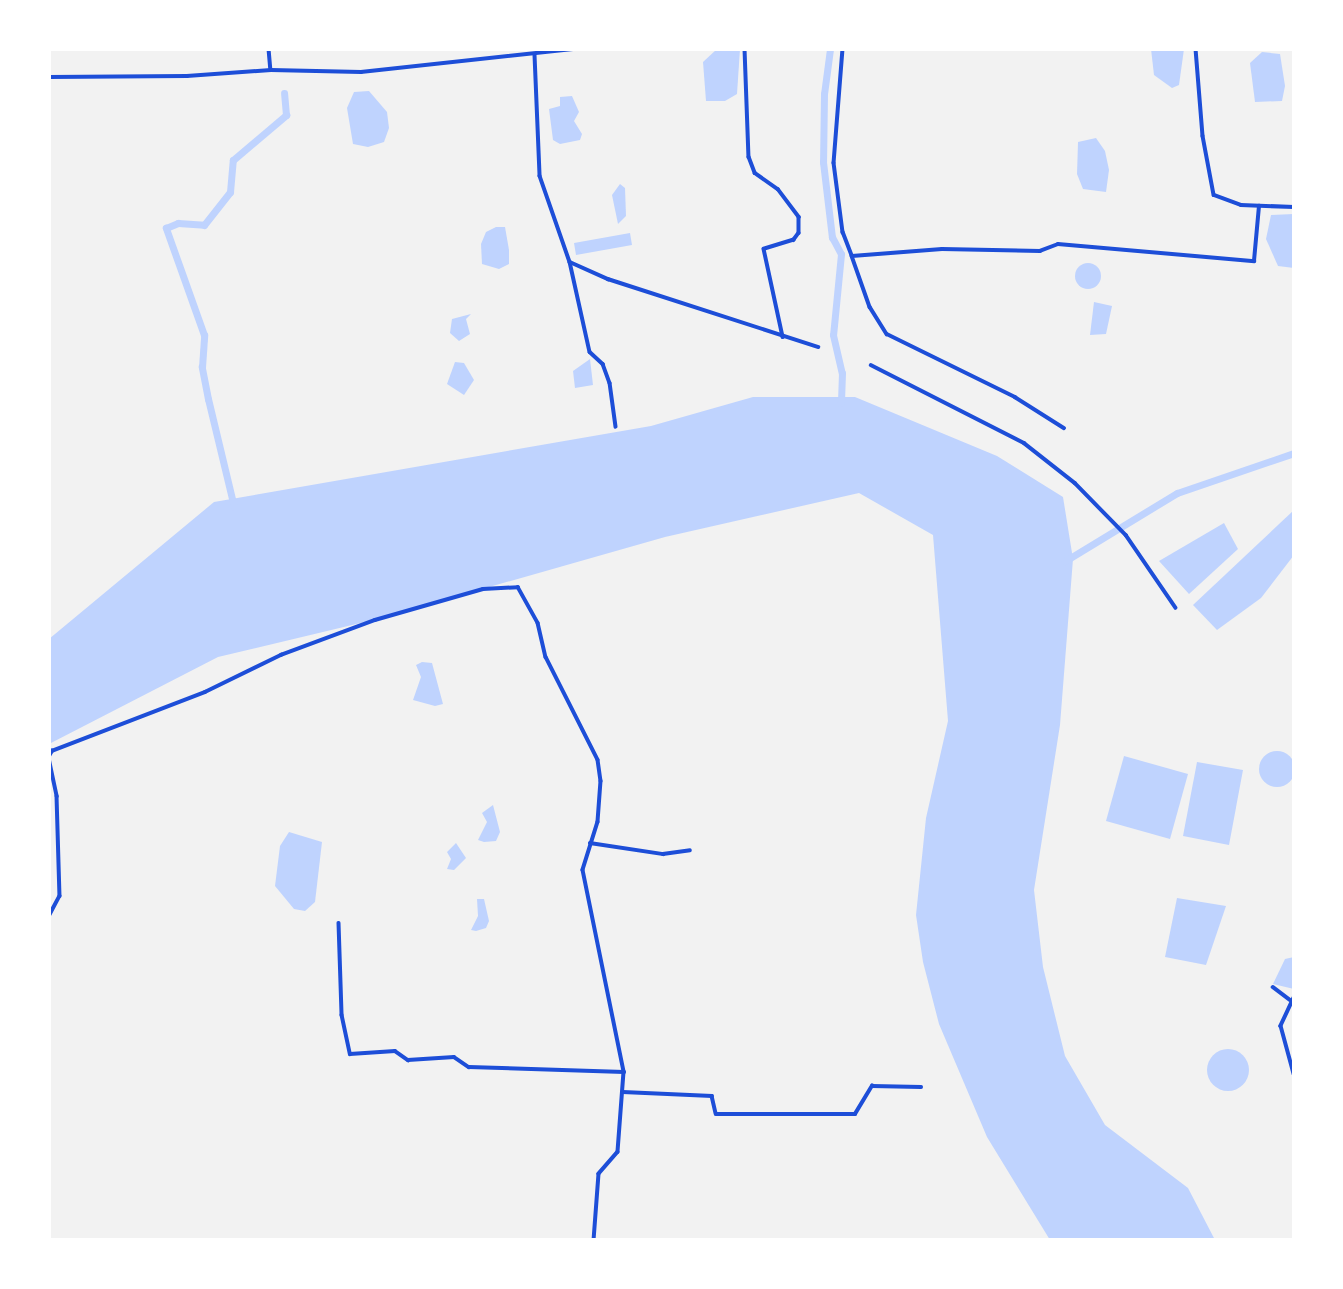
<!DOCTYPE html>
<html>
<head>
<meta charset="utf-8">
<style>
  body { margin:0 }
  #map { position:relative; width:1343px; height:1289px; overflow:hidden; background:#f2f2f2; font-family:Figtree,sans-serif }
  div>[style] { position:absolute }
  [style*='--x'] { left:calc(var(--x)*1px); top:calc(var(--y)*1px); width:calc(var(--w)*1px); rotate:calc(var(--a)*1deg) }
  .water>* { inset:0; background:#bfd3fe }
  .round { border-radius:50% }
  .canal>* { height:7px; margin:-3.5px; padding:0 3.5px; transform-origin:3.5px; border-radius:3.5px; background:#bfd3fe }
  .minor>* { height:3.5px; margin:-1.75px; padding:0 1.75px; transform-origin:1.75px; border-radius:1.75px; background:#1d4ed8 }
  span { translate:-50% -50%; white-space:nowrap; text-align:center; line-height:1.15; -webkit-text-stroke:5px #fff; paint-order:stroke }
  .frame { position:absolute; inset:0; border:51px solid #fff; pointer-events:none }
</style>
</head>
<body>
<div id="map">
  <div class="water">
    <i style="clip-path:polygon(717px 49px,740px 49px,737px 94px,725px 101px,706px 101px,703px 62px)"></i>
    <i style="clip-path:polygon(1151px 49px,1184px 49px,1179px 85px,1172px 88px,1154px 75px)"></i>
    <i style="clip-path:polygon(1262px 52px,1280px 54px,1285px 86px,1282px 101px,1255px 102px,1250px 63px)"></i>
    <i style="clip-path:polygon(369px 91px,387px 112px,389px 128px,384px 142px,368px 147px,353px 144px,347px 108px,354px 92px)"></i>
    <i style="clip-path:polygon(572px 96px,579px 112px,574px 121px,582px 134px,580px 140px,560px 144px,553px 140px,549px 109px,560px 106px,560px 97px)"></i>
    <i style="clip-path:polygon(1096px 138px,1105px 151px,1109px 170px,1106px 192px,1083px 189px,1077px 174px,1078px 142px)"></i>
    <i style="clip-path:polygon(620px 184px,625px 188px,626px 216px,618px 224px,612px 195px)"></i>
    <i style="clip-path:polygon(1294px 214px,1294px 268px,1278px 266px,1266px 239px,1271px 215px)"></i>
    <i style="clip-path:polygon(496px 227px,505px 227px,509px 250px,509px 264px,499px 269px,482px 264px,481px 244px,486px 232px)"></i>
    <i style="clip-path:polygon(630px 233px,632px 245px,576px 255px,574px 243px)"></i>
    <i class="round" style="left:1075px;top:263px;width:26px;height:26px"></i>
    <i style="clip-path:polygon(1094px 302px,1112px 306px,1106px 334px,1090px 335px)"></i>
    <i style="clip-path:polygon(471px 314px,466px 319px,470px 334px,459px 341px,450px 333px,452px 319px)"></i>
    <i style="clip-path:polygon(590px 359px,593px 385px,575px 388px,573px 371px)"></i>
    <i style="clip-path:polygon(455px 362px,464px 363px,474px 380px,464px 395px,447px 384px)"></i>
    <i style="clip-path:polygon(753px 397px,855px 397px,997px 456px,1063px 497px,1073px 559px,1060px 725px,1034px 890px,1043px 967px,1065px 1056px,1105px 1125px,1188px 1188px,1215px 1240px,1050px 1240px,987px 1137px,939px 1024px,923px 962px,916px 915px,926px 818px,948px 721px,933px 535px,859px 493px,665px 537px,373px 620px,218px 657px,49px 744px,49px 639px,214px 502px,651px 426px)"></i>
    <i style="clip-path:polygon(1294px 510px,1294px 555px,1261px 598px,1217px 630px,1193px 605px)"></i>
    <i style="clip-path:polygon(1224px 523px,1238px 549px,1189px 594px,1159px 561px)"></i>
    <i style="clip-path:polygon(422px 662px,432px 663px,443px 704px,435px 706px,413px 700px,421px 677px,416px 665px)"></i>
    <i class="round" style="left:1259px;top:751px;width:36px;height:36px"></i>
    <i style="clip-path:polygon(1124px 756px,1188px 774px,1170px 839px,1106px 821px)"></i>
    <i style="clip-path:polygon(1197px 762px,1243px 770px,1229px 845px,1183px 836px)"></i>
    <i style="clip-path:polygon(493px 805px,500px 832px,496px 841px,484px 842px,478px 840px,487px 822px,482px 813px)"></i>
    <i style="clip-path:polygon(289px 832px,322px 842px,315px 902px,305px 911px,294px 909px,275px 886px,280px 846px)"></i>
    <i style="clip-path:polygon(456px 843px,466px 858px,454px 870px,447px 869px,451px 859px,447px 852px)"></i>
    <i style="clip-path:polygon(1177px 898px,1226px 906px,1206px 965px,1165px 957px)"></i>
    <i style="clip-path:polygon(477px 899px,484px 899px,489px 921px,486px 928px,476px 931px,471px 930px,478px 916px)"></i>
    <i style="clip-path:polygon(1294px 957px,1294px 989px,1273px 984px,1285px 959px)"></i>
    <i class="round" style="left:1207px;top:1049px;width:42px;height:42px"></i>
  </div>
  <div class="canal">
    <i style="--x:830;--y:49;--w:45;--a:97.6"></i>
    <i style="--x:824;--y:94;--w:68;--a:90.8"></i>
    <i style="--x:823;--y:162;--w:76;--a:83.2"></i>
    <i style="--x:832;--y:237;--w:19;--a:62"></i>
    <i style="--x:841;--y:254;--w:81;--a:95.6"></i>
    <i style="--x:833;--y:335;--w:39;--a:77"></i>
    <i style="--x:842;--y:373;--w:30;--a:92"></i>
    <i style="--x:234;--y:507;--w:111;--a:-103.5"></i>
    <i style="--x:208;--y:399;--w:33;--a:-101"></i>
    <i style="--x:202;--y:367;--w:32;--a:-86"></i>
    <i style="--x:204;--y:335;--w:114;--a:-109.6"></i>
    <i style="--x:166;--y:228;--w:13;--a:-23"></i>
    <i style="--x:178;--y:223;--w:26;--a:4"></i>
    <i style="--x:204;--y:225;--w:42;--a:-51.8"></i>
    <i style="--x:230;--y:192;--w:32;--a:-85"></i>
    <i style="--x:233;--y:160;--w:70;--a:-40.3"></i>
    <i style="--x:286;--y:115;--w:22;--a:-95"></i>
    <i style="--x:1065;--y:561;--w:131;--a:-31.3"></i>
    <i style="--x:1177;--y:493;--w:124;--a:-18.9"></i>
  </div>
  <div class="minor">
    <i style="--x:269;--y:49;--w:21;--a:85"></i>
    <i style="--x:745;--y:49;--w:108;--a:87.9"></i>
    <i style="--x:749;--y:157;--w:17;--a:69"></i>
    <i style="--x:755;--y:173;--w:28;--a:35"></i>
    <i style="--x:778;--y:189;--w:35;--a:53"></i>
    <i style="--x:799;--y:217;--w:16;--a:90"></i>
    <i style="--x:799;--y:233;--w:9;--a:126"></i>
    <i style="--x:794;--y:240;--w:31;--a:163"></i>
    <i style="--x:764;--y:249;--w:90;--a:77.8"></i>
    <i style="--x:843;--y:49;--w:114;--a:94.5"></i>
    <i style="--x:834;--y:163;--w:70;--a:82.6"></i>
    <i style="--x:843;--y:232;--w:26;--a:69"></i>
    <i style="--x:852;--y:256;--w:90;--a:-4.4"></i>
    <i style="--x:942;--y:249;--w:98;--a:1.2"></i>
    <i style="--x:1040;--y:251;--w:19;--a:-21"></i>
    <i style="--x:1058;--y:244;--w:197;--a:5"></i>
    <i style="--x:1254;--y:261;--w:55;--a:-84.8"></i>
    <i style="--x:1196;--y:49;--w:87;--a:85.4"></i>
    <i style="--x:1203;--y:136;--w:60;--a:79.4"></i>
    <i style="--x:1214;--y:195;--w:29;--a:20"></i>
    <i style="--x:1241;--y:205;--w:53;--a:2.2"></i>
    <i style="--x:535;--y:55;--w:121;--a:87.6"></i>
    <i style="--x:540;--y:176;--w:91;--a:70.8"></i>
    <i style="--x:570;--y:262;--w:42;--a:24.1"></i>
    <i style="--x:608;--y:279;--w:221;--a:17.9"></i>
    <i style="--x:49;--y:77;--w:138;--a:-0.4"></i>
    <i style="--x:187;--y:76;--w:84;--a:-4.1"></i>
    <i style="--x:271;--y:70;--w:90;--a:1.3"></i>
    <i style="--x:361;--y:72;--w:213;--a:-6.2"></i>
    <i style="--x:852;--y:256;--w:54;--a:70.6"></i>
    <i style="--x:870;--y:307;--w:32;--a:58"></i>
    <i style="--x:887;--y:334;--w:143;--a:26.2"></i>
    <i style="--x:1015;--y:397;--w:58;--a:32.3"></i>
    <i style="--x:570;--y:262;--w:92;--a:77.5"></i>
    <i style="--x:590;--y:352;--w:18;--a:43"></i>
    <i style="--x:603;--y:364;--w:20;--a:70"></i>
    <i style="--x:610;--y:383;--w:44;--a:82.2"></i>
    <i style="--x:871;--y:365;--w:172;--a:27"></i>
    <i style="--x:1024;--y:443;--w:65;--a:38.1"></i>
    <i style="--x:1075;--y:483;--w:73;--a:45.6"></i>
    <i style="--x:1126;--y:535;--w:88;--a:55.6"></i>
    <i style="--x:49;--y:756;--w:6;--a:-59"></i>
    <i style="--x:52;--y:751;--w:164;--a:-21.1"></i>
    <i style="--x:205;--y:692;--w:85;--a:-26"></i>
    <i style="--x:281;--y:655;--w:100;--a:-20.4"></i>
    <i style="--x:375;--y:620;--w:112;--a:-16"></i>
    <i style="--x:483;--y:589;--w:35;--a:-3"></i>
    <i style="--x:518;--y:587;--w:41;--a:60.9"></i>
    <i style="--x:538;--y:623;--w:35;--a:77"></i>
    <i style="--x:546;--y:657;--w:115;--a:63.2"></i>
    <i style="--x:598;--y:760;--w:21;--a:82"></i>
    <i style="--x:601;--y:781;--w:41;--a:94.2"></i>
    <i style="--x:598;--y:822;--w:50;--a:107.4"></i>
    <i style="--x:583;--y:870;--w:206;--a:78.5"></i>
    <i style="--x:624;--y:1072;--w:80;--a:94.3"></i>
    <i style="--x:618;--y:1152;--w:29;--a:131"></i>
    <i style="--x:599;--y:1174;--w:66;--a:94.3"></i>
    <i style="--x:49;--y:758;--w:39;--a:78"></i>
    <i style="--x:57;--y:796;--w:100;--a:88.3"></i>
    <i style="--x:60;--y:896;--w:24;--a:118"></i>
    <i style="--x:590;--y:843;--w:74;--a:8.6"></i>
    <i style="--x:663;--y:854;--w:27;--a:-8"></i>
    <i style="--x:339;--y:923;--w:92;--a:88.1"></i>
    <i style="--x:342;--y:1015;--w:40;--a:78"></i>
    <i style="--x:350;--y:1054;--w:45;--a:-3.8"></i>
    <i style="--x:395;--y:1051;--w:16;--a:35"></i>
    <i style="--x:408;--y:1060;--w:46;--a:-3.7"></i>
    <i style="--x:454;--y:1057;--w:18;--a:34"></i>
    <i style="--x:469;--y:1067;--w:155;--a:1.8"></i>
    <i style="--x:1273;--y:987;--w:21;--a:37"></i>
    <i style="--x:1294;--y:998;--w:31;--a:115"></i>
    <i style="--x:1281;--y:1026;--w:50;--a:74.8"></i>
    <i style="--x:623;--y:1092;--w:89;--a:2.6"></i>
    <i style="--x:712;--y:1096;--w:18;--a:77"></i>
    <i style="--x:716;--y:1114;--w:139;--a:0"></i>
    <i style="--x:855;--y:1114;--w:33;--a:-59"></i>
    <i style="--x:872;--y:1086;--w:49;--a:1.2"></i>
  </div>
  <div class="frame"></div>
</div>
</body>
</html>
